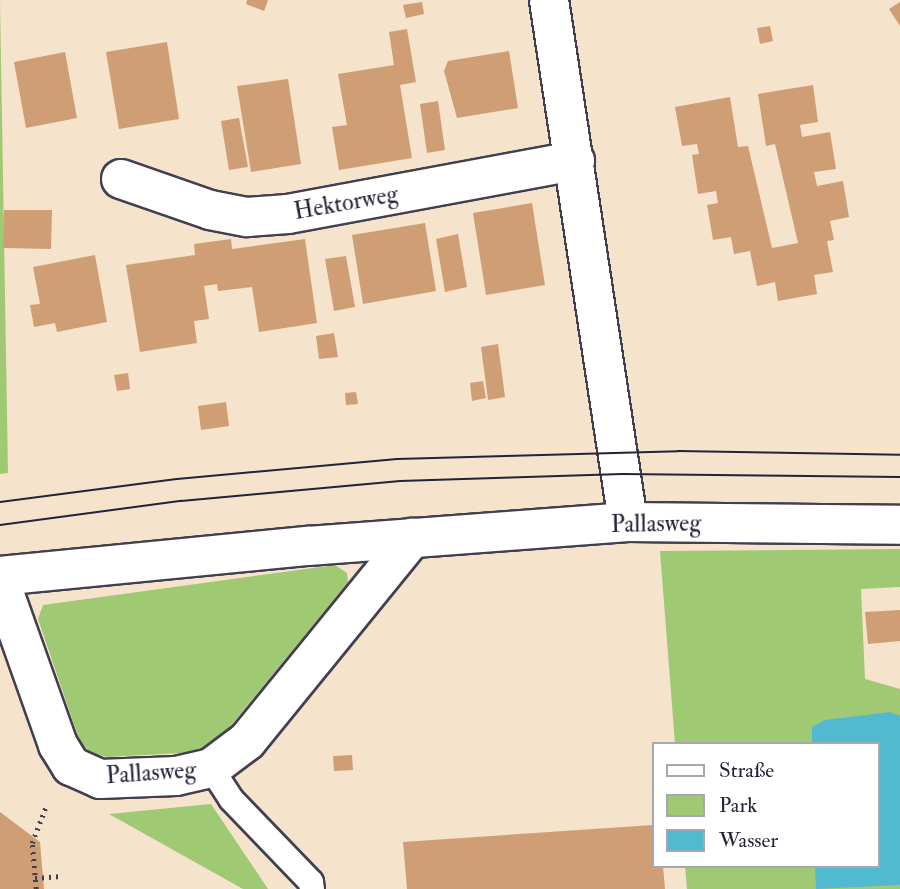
<!DOCTYPE html>
<html>
<head>
<meta charset="utf-8">
<style>
  body { margin:0 }
  #map { position:relative; width:900px; height:889px; overflow:hidden; background:#f5e3cb; font-family:"IM FELL Double Pica",serif }
  div>[style] { position:absolute }
  [style*='--x'] { left:calc(var(--x)*1px); top:calc(var(--y)*1px); width:calc(var(--w)*1px); rotate:calc(var(--a)*1deg) }
  .green>* { inset:0; background:#a0c974 }
  .water>* { inset:0; background:#52bad0 }
  .building>* { inset:0; background:#d09e74 }
  .path>* { height:4.5px; margin-top:-2.25px; transform-origin:0; background:repeating-linear-gradient(90deg,#423f51 0 2px,transparent 0 7px) }
  .roads { filter:drop-shadow(2px 0 #423f51) drop-shadow(-2px 0 #423f51) drop-shadow(0 2px #423f51) drop-shadow(0 -2px #423f51) }
  .service>* { height:24px; margin:-12px; padding:0 12px; transform-origin:12px; border-radius:12px; background:#fff }
  .minor>* { height:38px; margin:-19px; padding:0 19px; transform-origin:19px; border-radius:19px; background:#fff }
  .tram>* { height:2px; margin:-1px; padding:0 1px; transform-origin:1px; border-radius:1px; background:#22223b }
  span { translate:-50% -50%; white-space:nowrap; text-align:center; line-height:1.15; -webkit-text-stroke:5px #fff; paint-order:stroke }
  .street-label { font-size:24px; color:#22223b }
  .legend { position:absolute; left:652px; top:742px; width:228px; height:126px; box-sizing:border-box; background:#fff; border:2px solid #a7a7b1; margin:0; padding:9px 12px; list-style:none; font-size:21px; color:#22223b }
  .legend li { display:flex; align-items:center; gap:14px; height:35px }
  .legend b { width:35px; border:2px solid #a7a7b1 }
</style>
</head>
<body>
<div id="map">
  <div class="green">
    <i style="clip-path:polygon(0 0,8px 473px,0 474px)"></i>
    <i style="clip-path:polygon(900px 549px,900px 587px,861px 589px,865px 679px,900px 689px,900px 889px,687px 889px,685px 866px,877px 866px,877px 744px,675px 744px,660px 551px)"></i>
    <i style="clip-path:polygon(335px 565px,347px 573px,348px 582px,219px 740px,200px 752px,108px 757px,91px 753px,80px 742px,38px 619px,43px 605px)"></i>
    <i style="clip-path:polygon(211px 804px,268px 889px,243px 889px,109px 814px)"></i>
  </div>
  <div class="water">
    <i style="clip-path:polygon(890px 712px,900px 716px,900px 885px,816px 889px,815px 866px,877px 866px,877px 744px,812px 744px,812px 727px,825px 720px)"></i>
  </div>
  <div class="building">
    <i style="clip-path:polygon(247px 0,268px 0,264px 11px,246px 4px)"></i>
    <i style="clip-path:polygon(422px 2px,424px 14px,406px 18px,403px 5px)"></i>
    <i style="clip-path:polygon(900px 2px,900px 26px,889px 9px)"></i>
    <i style="clip-path:polygon(770px 26px,773px 41px,760px 44px,757px 28px)"></i>
    <i style="clip-path:polygon(407px 29px,416px 82px,400px 85px,412px 158px,339px 170px,332px 127px,347px 125px,338px 74px,394px 65px,389px 32px)"></i>
    <i style="clip-path:polygon(167px 42px,179px 119px,119px 129px,106px 52px)"></i>
    <i style="clip-path:polygon(509px 51px,518px 108px,457px 118px,444px 71px,448px 61px)"></i>
    <i style="clip-path:polygon(65px 52px,77px 118px,26px 128px,14px 62px)"></i>
    <i style="clip-path:polygon(288px 79px,301px 164px,251px 172px,237px 86px)"></i>
    <i style="clip-path:polygon(813px 85px,818px 122px,800px 125px,802px 137px,830px 132px,836px 169px,814px 172px,817px 186px,843px 181px,849px 217px,830px 221px,834px 240px,827px 241px,833px 272px,814px 275px,817px 294px,778px 301px,775px 282px,757px 286px,750px 251px,734px 254px,731px 237px,713px 240px,707px 205px,718px 203px,716px 191px,698px 194px,692px 155px,699px 154px,697px 144px,682px 146px,675px 107px,730px 97px,738px 147px,748px 146px,772px 248px,798px 243px,775px 144px,766px 146px,758px 94px)"></i>
    <i style="clip-path:polygon(438px 101px,445px 150px,427px 153px,420px 104px)"></i>
    <i style="clip-path:polygon(239px 118px,248px 167px,229px 170px,221px 121px)"></i>
    <i style="clip-path:polygon(532px 203px,545px 285px,486px 295px,473px 213px)"></i>
    <i style="clip-path:polygon(4px 210px,52px 210px,51px 249px,3px 248px)"></i>
    <i style="clip-path:polygon(425px 223px,436px 291px,363px 304px,352px 235px)"></i>
    <i style="clip-path:polygon(458px 234px,467px 287px,445px 292px,436px 239px)"></i>
    <i style="clip-path:polygon(231px 239px,232px 249px,305px 239px,317px 323px,259px 332px,252px 287px,218px 291px,217px 284px,204px 286px,209px 319px,194px 321px,197px 343px,140px 352px,126px 265px,195px 255px,194px 244px)"></i>
    <i style="clip-path:polygon(95px 255px,107px 322px,57px 332px,55px 323px,34px 327px,30px 305px,40px 304px,33px 267px)"></i>
    <i style="clip-path:polygon(346px 256px,355px 307px,334px 311px,325px 259px)"></i>
    <i style="clip-path:polygon(334px 333px,338px 357px,319px 359px,316px 336px)"></i>
    <i style="clip-path:polygon(498px 344px,505px 397px,488px 400px,481px 347px)"></i>
    <i style="clip-path:polygon(128px 373px,130px 389px,117px 391px,114px 375px)"></i>
    <i style="clip-path:polygon(483px 381px,486px 398px,472px 401px,470px 383px)"></i>
    <i style="clip-path:polygon(356px 392px,358px 404px,346px 405px,345px 393px)"></i>
    <i style="clip-path:polygon(226px 402px,229px 426px,201px 430px,198px 406px)"></i>
    <i style="clip-path:polygon(900px 610px,900px 641px,868px 644px,865px 612px)"></i>
    <i style="clip-path:polygon(352px 755px,353px 770px,334px 771px,333px 756px)"></i>
    <i style="clip-path:polygon(0 812px,40px 842px,44px 889px,0 889px)"></i>
    <i style="clip-path:polygon(653px 825px,653px 866px,663px 866px,665px 889px,407px 889px,403px 842px)"></i>
  </div>
  <div class="path">
    <i style="--x:35;--y:878;--w:27;--a:-4"></i>
    <i style="--x:36;--y:889;--w:46;--a:-95"></i>
    <i style="--x:32;--y:843;--w:39;--a:-69"></i>
  </div>
  <div class="roads">
    <div class="service">
      <i style="--x:211;--y:768;--w:37;--a:57"></i>
      <i style="--x:231;--y:799;--w:115;--a:46.1"></i>
      <i style="--x:311;--y:882;--w:7;--a:82"></i>
    </div>
    <div class="minor">
      <i style="--x:549;--y:0;--w:528;--a:81.39"></i>
      <i style="--x:121;--y:179;--w:94;--a:19.2"></i>
      <i style="--x:210;--y:210;--w:38;--a:11"></i>
      <i style="--x:247;--y:217;--w:41;--a:-4.2"></i>
      <i style="--x:288;--y:214;--w:292;--a:-10.5"></i>
      <i style="--x:0;--y:576;--w:309;--a:-5.6"></i>
      <i style="--x:308;--y:546;--w:321;--a:-4.3"></i>
      <i style="--x:628;--y:522;--w:272;--a:0.6"></i>
      <i style="--x:0;--y:581;--w:174;--a:70.5"></i>
      <i style="--x:58;--y:745;--w:25;--a:58"></i>
      <i style="--x:71;--y:766;--w:32;--a:24"></i>
      <i style="--x:100;--y:779;--w:76;--a:-2.3"></i>
      <i style="--x:176;--y:776;--w:36;--a:-13"></i>
      <i style="--x:211;--y:768;--w:45;--a:-36.9"></i>
      <i style="--x:247;--y:741;--w:262;--a:-50.9"></i>
    </div>
  </div>
  <div class="tram">
    <i style="--x:0;--y:502;--w:178;--a:-7.4"></i>
    <i style="--x:177;--y:479;--w:221;--a:-5.2"></i>
    <i style="--x:397;--y:459;--w:281;--a:-1.6"></i>
    <i style="--x:678;--y:451;--w:222;--a:1"></i>
    <i style="--x:0;--y:525;--w:183;--a:-7.6"></i>
    <i style="--x:181;--y:501;--w:220;--a:-5.2"></i>
    <i style="--x:400;--y:481;--w:222;--a:-1.8"></i>
    <i style="--x:622;--y:474;--w:278;--a:0.6"></i>
  </div>
  <div class="street-label">
    <span style="left:346px;top:203px;rotate:-10deg">Hektorweg</span>
    <span style="left:656px;top:524px;rotate:-1deg">Pallasweg</span>
    <span style="left:151px;top:773px;rotate:-4deg">Pallasweg</span>
  </div>
  <ul class="legend">
  <li><b style="height:9px;background:#fff"></b>Straße</li>
  <li><b style="height:19px;background:#a0c974"></b>Park</li>
  <li><b style="height:19px;background:#52bad0"></b>Wasser</li>
  </ul>
</div>
</body>
</html>
